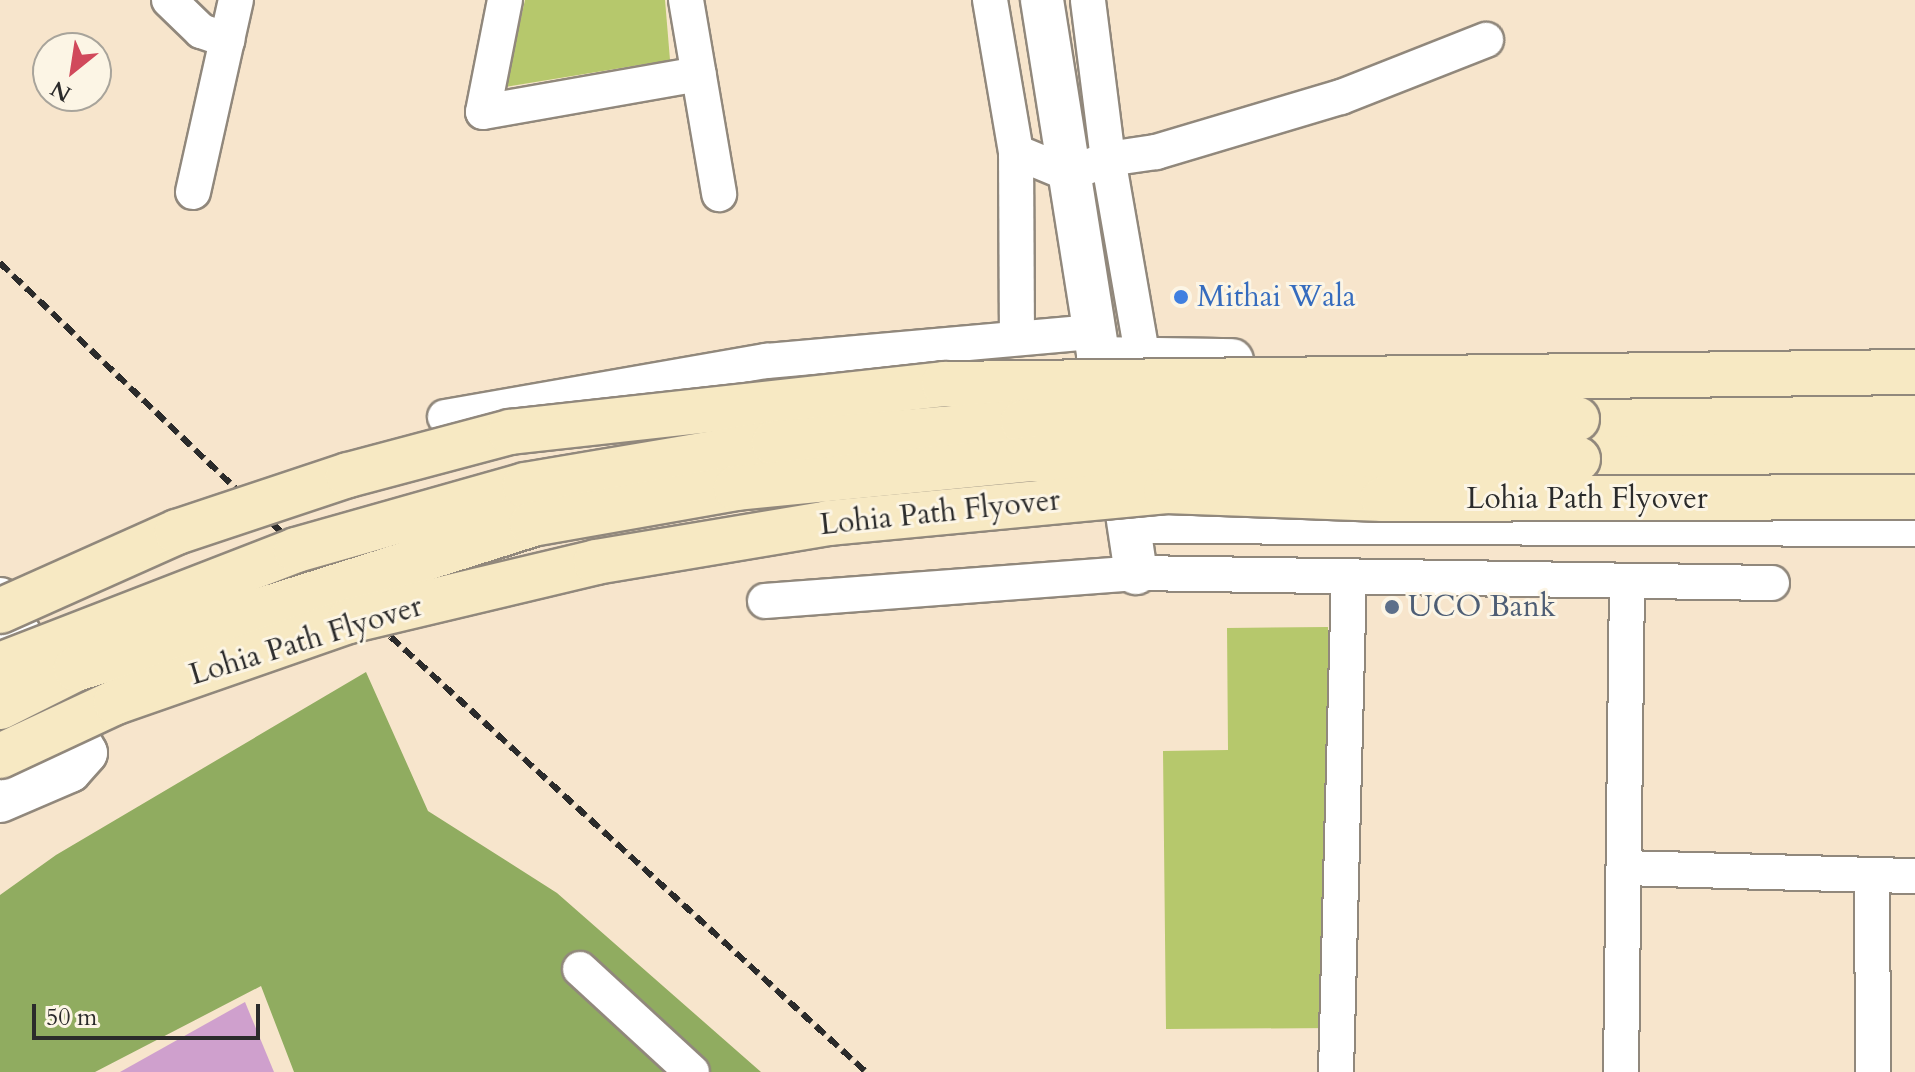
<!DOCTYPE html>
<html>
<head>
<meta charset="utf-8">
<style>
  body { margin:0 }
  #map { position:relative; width:1915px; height:1072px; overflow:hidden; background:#f7e5cc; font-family:Cardo,serif }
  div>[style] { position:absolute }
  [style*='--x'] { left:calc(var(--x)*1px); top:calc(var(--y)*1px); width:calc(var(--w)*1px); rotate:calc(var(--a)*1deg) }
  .green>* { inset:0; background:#b6c86c }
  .forest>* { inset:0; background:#90ac60 }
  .building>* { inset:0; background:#cfa0cd }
  .roads { filter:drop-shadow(2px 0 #91887c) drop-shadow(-2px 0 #91887c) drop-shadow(0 2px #91887c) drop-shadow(0 -2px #91887c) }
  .minor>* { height:34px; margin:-17px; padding:0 17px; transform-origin:17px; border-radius:17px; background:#fff }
  .tertiary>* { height:42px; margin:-21px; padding:0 21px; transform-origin:21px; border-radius:21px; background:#fff }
  .secondary>* { height:44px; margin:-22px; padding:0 22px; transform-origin:22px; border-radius:22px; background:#f7e9c3 }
  .rail>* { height:6px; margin-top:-3px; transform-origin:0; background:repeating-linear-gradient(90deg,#2b2b2b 0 12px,transparent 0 18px) }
  .bridges { filter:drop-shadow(2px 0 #91887c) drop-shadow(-2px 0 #91887c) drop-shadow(0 2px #91887c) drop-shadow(0 -2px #91887c) }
  .secondary-bridge>* { height:44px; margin:-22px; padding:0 22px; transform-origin:22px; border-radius:22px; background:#f7e9c3 }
  .dots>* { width:22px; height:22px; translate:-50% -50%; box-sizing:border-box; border:4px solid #fcf5e5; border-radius:50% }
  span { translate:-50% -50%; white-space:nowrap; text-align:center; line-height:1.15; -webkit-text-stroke:6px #fcf5e5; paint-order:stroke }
  .shop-label { font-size:30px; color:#366cbe }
  .left { translate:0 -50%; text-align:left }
  .street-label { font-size:30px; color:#2b2b2b }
  .service-label { font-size:30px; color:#4e5e75 }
  .north { position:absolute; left:32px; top:32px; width:80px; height:80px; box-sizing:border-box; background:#fcf5e5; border:2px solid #a8a49b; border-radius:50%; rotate:210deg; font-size:22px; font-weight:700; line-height:32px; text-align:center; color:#2b2b2b }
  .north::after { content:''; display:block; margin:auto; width:28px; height:36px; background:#d1495b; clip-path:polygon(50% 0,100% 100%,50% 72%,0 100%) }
  .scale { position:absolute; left:32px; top:1004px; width:228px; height:36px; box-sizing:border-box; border:4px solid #2b2b2b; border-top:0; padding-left:10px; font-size:24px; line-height:28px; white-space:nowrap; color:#2b2b2b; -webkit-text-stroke:6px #fcf5e5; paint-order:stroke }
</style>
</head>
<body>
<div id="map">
  <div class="green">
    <i style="clip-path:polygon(525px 0,665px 0,670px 60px,505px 87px)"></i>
    <i style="clip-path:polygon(1328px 627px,1333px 1028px,1166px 1029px,1163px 751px,1228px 750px,1227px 628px)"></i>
  </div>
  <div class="forest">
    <i style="clip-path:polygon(366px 672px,428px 811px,557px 893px,761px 1072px,294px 1072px,261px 986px,95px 1072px,0 1072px,0 895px,56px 855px)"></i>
  </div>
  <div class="building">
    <i style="clip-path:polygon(245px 1002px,274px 1072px,120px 1072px)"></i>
  </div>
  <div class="roads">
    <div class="minor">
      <i style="--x:169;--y:0;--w:45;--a:44.1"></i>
      <i style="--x:201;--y:31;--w:28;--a:19"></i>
      <i style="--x:505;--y:0;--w:114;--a:101.1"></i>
      <i style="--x:483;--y:112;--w:219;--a:-10"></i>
      <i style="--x:686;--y:0;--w:197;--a:80.3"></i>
      <i style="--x:990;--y:0;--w:154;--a:80.3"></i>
      <i style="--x:1016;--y:152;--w:57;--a:22.5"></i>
      <i style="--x:1069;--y:174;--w:42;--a:-21"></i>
      <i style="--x:1108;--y:159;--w:160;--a:-97.2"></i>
      <i style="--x:1016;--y:152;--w:185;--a:89.7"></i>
      <i style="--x:193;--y:192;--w:197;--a:-77.4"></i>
      <i style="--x:1143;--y:359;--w:203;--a:-99.9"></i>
      <i style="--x:1108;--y:159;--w:49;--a:-8.3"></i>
      <i style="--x:1156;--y:152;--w:193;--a:-16.6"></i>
      <i style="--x:1341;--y:97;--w:156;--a:-21.5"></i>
      <i style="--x:445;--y:417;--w:327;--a:-9.9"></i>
      <i style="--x:767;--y:361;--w:325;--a:-5.1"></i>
      <i style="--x:765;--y:601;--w:372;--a:-4.3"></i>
      <i style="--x:1136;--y:573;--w:636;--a:0.9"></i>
      <i style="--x:1624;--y:868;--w:291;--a:1.6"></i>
      <i style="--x:1872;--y:875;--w:197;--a:89.7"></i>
      <i style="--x:580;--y:969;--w:152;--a:42.6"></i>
      <i style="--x:1336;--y:1072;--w:495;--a:-88.5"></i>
      <i style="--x:1621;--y:1072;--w:491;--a:-89.3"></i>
    </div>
    <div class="tertiary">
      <i style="--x:1042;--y:0;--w:391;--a:81"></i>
      <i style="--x:1098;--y:358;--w:134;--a:0.9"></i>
      <i style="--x:1124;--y:494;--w:80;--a:81.4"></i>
      <i style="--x:1129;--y:522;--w:786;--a:0.22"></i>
      <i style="--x:0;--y:599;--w:176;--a:60.8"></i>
      <i style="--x:86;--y:753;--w:24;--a:132"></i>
      <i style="--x:70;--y:771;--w:76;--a:156.8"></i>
    </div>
    <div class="secondary">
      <i style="--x:1577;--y:419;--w:338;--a:-0.3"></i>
      <i style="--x:1578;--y:459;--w:337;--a:-1"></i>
    </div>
  </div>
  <div class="rail">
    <i style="--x:0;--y:263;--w:541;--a:43.73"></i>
    <i style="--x:391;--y:637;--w:644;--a:42.48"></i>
  </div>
  <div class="bridges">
    <div class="secondary-bridge">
      <i style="--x:0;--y:611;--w:194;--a:-24.1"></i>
      <i style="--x:177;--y:532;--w:180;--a:-18.4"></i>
      <i style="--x:348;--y:475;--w:168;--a:-14.9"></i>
      <i style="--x:510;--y:432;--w:437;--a:-6.3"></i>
      <i style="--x:944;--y:384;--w:971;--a:-0.71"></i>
      <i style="--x:0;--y:665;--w:318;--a:-21.2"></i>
      <i style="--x:296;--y:550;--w:238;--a:-15.8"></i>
      <i style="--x:525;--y:485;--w:253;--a:-9.6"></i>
      <i style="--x:774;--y:443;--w:250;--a:-4.8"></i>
      <i style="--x:1023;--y:422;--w:554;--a:-0.31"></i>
      <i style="--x:0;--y:707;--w:85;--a:-26.6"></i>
      <i style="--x:76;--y:669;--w:478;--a:-17.6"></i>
      <i style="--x:532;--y:524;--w:207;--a:-10"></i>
      <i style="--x:736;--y:488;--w:297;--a:-5.6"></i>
      <i style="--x:1032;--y:459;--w:546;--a:0"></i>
      <i style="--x:0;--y:756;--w:128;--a:-25"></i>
      <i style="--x:116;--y:702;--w:247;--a:-19.2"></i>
      <i style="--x:349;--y:621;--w:254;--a:-13.4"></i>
      <i style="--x:596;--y:562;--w:235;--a:-9.5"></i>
      <i style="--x:828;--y:523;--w:340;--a:-5.4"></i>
      <i style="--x:1166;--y:491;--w:217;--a:2.1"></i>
      <i style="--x:1383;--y:499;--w:532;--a:-0.22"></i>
    </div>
  </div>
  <div class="dots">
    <i style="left:1181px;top:297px;background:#3f7fe0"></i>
    <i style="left:1392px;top:607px;background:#5c6f8a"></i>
  </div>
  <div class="shop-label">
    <span class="left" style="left:1197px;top:297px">Mithai Wala</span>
  </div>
  <div class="street-label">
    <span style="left:1587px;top:499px">Lohia Path Flyover</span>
    <span style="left:940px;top:513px;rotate:-6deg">Lohia Path Flyover</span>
    <span style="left:306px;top:641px;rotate:-17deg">Lohia Path Flyover</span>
  </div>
  <div class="service-label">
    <span class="left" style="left:1408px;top:607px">UCO Bank</span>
  </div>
  <div class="north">N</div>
  <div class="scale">50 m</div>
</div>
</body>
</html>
